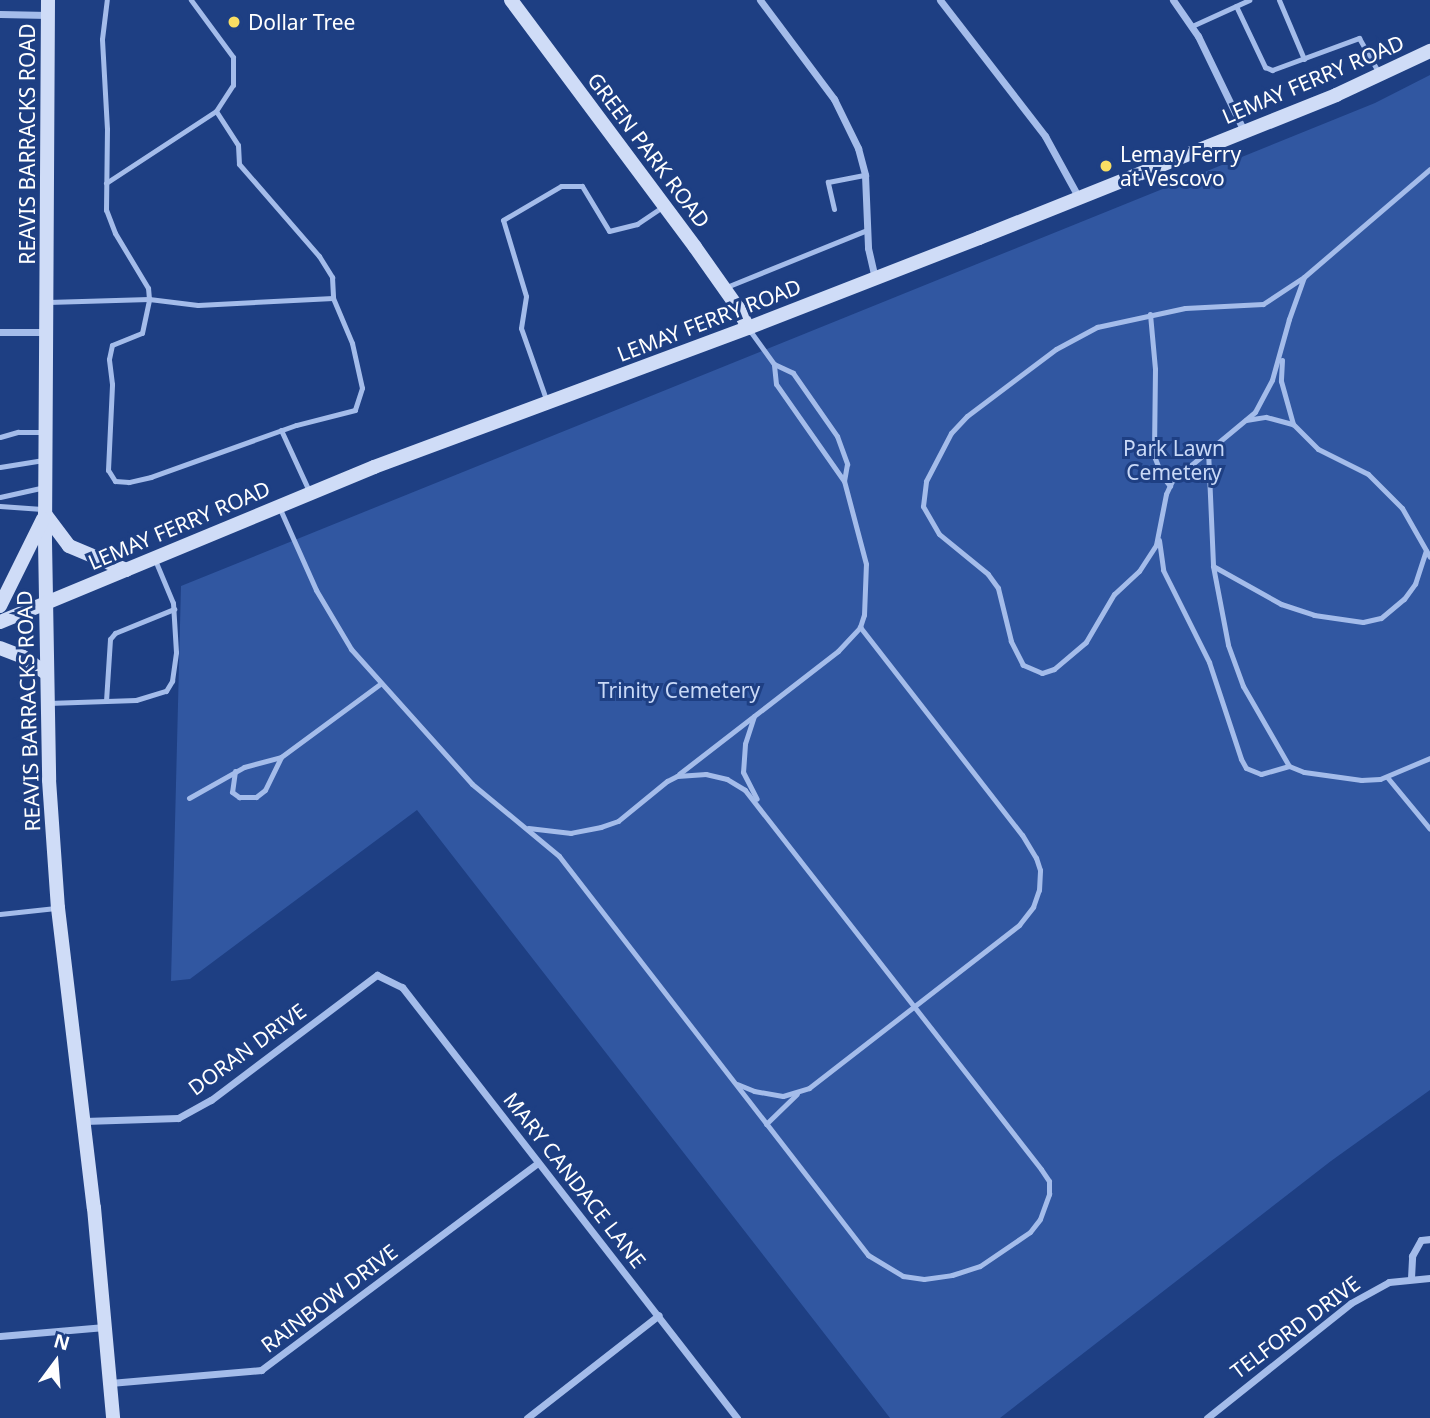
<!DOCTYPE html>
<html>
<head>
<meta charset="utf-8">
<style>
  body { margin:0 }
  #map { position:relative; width:1430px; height:1418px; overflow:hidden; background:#1e3f83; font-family:"Noto Sans",sans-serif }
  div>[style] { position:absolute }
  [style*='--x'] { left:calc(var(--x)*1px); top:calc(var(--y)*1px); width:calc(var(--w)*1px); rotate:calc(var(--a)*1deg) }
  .green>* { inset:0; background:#3157a1 }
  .lane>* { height:5px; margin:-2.5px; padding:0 2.5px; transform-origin:2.5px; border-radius:2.5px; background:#a4bcea }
  .street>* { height:7px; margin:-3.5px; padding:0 3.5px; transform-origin:3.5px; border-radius:3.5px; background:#a4bcea }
  .secondary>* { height:14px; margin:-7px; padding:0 7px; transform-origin:7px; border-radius:7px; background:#cfdcf7 }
  .dots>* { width:19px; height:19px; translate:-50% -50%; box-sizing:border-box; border:4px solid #1e3f83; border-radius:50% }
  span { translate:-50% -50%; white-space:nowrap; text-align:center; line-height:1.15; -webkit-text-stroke:6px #1e3f83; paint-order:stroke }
  .poi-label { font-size:21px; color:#fff }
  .left { translate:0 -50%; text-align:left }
  .street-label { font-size:21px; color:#fff }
  .park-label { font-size:21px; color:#c9d9f7 }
  .north { position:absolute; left:21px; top:1327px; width:70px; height:70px; -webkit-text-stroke:5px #1e3f83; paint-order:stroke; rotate:16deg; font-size:19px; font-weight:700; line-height:28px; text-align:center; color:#fff }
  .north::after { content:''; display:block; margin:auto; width:24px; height:32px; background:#fff; clip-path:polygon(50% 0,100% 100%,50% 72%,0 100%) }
</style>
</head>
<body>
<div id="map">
  <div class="green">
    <i style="clip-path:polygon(1430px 75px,1430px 1090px,1331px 1161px,1000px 1418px,890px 1418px,417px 810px,190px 979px,171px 981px,181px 586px,1375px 103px)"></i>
  </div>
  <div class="lane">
    <i style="--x:1279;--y:0;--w:64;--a:67"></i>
    <i style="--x:1236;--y:6;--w:68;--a:64.6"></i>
    <i style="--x:1265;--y:67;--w:8;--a:23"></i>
    <i style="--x:1272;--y:70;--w:93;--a:-20.2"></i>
    <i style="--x:1359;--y:38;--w:40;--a:60.3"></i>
    <i style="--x:1192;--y:26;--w:63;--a:-24.5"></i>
    <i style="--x:216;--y:111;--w:40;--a:57.1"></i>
    <i style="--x:238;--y:145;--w:19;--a:87"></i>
    <i style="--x:239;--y:164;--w:122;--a:49"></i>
    <i style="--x:319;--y:256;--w:25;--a:58"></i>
    <i style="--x:332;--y:277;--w:21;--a:87"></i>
    <i style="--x:106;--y:183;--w:131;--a:-33.2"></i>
    <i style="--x:216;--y:111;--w:31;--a:-57"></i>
    <i style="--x:233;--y:85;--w:28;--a:-90"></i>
    <i style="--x:233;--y:57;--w:71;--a:-126.4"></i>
    <i style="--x:834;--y:209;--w:28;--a:-103"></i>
    <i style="--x:828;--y:182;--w:38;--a:-11"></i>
    <i style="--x:1304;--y:277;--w:45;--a:109.7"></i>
    <i style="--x:1289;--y:319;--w:63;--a:105.6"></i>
    <i style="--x:1272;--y:380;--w:36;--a:118"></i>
    <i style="--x:1255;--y:412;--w:108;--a:140.3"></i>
    <i style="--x:1172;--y:481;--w:14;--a:115"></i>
    <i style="--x:1166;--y:494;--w:52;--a:101.1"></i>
    <i style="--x:1156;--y:545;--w:31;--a:123"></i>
    <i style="--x:1139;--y:571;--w:34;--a:137"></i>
    <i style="--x:1114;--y:594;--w:56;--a:120.3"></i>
    <i style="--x:1086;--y:642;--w:42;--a:139.8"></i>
    <i style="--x:1054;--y:669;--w:13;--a:162"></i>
    <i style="--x:1042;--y:673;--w:21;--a:-157"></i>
    <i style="--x:1023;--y:665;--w:27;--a:-117"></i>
    <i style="--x:1011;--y:641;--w:55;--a:-103.8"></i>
    <i style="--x:998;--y:588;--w:17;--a:-126"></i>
    <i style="--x:988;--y:574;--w:63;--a:-140.8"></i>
    <i style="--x:939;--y:534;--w:32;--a:-120"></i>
    <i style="--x:923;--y:506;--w:25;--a:-83"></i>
    <i style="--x:926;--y:481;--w:54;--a:-62.5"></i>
    <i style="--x:951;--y:433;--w:23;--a:-47"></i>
    <i style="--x:967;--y:416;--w:111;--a:-37"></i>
    <i style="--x:1056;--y:349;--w:47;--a:-28.2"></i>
    <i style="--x:1097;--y:327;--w:90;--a:-12.2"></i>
    <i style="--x:1185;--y:308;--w:78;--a:-2.9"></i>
    <i style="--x:1263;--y:304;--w:49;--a:-33.4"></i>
    <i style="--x:1304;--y:277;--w:166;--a:-40.6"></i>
    <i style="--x:724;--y:288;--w:154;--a:-22.1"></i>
    <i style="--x:48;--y:302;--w:101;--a:-1.7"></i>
    <i style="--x:149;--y:299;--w:49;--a:7"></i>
    <i style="--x:198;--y:305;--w:135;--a:-3"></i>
    <i style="--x:333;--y:298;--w:49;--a:67.1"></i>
    <i style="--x:352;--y:343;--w:46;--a:77.5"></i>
    <i style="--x:362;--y:388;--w:23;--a:108"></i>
    <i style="--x:355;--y:410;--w:61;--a:165.7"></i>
    <i style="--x:296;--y:425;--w:154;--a:160.3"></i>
    <i style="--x:151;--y:477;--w:23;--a:167"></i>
    <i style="--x:129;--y:482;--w:14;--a:-176"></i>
    <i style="--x:115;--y:481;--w:13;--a:-122"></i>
    <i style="--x:108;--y:470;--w:86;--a:-87.3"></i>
    <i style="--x:112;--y:384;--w:25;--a:-97"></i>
    <i style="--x:109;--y:359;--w:14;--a:-78"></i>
    <i style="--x:112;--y:345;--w:32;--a:-22"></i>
    <i style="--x:142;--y:333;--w:35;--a:-78"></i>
    <i style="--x:149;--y:299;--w:11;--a:-95"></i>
    <i style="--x:148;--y:288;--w:64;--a:-121"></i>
    <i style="--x:115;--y:233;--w:25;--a:-111"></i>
    <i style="--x:106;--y:210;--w:81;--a:-89.3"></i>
    <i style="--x:107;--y:129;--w:90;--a:-93.2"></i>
    <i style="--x:102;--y:39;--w:39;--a:-83"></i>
    <i style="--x:1150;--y:314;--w:55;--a:84.8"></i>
    <i style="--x:1155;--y:369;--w:87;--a:90.7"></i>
    <i style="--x:1154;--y:456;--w:22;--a:68"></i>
    <i style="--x:1162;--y:476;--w:13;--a:51"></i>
    <i style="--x:748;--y:328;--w:44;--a:54.2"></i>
    <i style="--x:774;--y:364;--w:21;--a:25"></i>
    <i style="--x:793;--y:373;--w:77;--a:55.1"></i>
    <i style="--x:837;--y:436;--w:30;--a:70"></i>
    <i style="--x:847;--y:464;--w:17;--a:100"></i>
    <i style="--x:1282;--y:360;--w:21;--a:93"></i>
    <i style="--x:1281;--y:381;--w:45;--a:74.4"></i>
    <i style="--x:547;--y:402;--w:78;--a:-109.4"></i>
    <i style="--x:521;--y:328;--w:32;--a:-81"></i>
    <i style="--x:526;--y:296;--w:79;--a:-106.8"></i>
    <i style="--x:503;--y:220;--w:67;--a:-30.4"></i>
    <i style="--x:561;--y:186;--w:21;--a:0"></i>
    <i style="--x:582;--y:186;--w:52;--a:59"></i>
    <i style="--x:609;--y:231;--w:29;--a:-14"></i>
    <i style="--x:637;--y:224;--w:30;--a:-34"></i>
    <i style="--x:1246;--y:420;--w:20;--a:-9"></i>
    <i style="--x:1266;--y:417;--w:28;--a:15"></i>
    <i style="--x:1293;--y:424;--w:35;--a:45"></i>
    <i style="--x:1318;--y:449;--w:56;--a:26.6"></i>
    <i style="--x:1368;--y:474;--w:48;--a:45"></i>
    <i style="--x:1402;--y:508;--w:56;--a:60.3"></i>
    <i style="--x:281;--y:430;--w:67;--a:65.3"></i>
    <i style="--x:0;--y:437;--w:19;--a:-16"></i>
    <i style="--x:18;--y:432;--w:26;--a:0"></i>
    <i style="--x:1208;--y:450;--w:116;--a:87.5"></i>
    <i style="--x:1213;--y:566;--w:80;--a:79.2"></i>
    <i style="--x:1228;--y:645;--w:44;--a:69.9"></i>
    <i style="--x:1243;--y:686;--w:92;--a:60.1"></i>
    <i style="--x:1289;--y:766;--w:16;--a:22"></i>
    <i style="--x:1304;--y:772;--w:58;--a:8"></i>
    <i style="--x:1361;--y:780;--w:19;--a:-3"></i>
    <i style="--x:1380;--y:779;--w:54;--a:-22.8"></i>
    <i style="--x:0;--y:467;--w:44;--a:-9.2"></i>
    <i style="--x:0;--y:497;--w:46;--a:-12.5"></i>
    <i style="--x:0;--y:506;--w:42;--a:4.1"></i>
    <i style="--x:280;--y:509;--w:89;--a:66"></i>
    <i style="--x:316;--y:590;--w:69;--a:59.3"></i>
    <i style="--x:351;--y:649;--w:181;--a:48.1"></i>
    <i style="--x:472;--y:784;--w:113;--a:39.6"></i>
    <i style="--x:559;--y:856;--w:505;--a:52.24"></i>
    <i style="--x:868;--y:1255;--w:41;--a:31"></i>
    <i style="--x:903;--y:1276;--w:21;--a:8"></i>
    <i style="--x:924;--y:1279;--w:28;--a:-8"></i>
    <i style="--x:952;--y:1275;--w:29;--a:-18"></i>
    <i style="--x:980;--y:1266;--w:60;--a:-34.2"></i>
    <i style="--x:1030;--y:1232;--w:16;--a:-52"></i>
    <i style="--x:1040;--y:1219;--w:27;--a:-70"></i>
    <i style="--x:1049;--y:1194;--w:13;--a:-90"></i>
    <i style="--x:1049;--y:1181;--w:14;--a:-124"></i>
    <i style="--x:1041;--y:1169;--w:481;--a:-128"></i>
    <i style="--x:745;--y:790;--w:21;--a:-149"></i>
    <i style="--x:727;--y:779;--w:22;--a:-167"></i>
    <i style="--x:706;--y:774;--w:29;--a:176"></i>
    <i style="--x:677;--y:776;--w:11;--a:153"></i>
    <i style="--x:667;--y:781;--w:63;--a:140.8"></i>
    <i style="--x:618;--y:821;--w:18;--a:161"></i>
    <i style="--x:601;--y:827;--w:31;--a:169"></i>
    <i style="--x:571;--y:833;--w:43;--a:-173.4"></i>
    <i style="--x:1159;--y:540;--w:30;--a:82"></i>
    <i style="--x:1163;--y:570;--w:103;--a:63.4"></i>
    <i style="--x:1209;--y:662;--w:102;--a:71.7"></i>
    <i style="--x:1241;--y:759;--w:10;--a:61"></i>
    <i style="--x:1246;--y:768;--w:16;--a:22"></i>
    <i style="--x:1261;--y:774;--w:29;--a:-16"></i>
    <i style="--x:1213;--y:566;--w:78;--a:29.2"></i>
    <i style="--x:1281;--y:604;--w:35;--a:18"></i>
    <i style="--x:1314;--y:615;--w:49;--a:8.1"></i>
    <i style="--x:1363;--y:622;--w:18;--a:-13"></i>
    <i style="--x:1381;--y:618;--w:30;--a:-40"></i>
    <i style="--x:1404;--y:599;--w:19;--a:-54"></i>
    <i style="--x:1415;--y:584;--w:35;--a:-72"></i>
    <i style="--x:106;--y:701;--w:62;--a:-86.3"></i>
    <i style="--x:110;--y:639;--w:8;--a:-50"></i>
    <i style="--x:115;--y:633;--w:64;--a:-22.1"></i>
    <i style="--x:48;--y:703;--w:88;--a:-2"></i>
    <i style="--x:136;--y:700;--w:31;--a:-17"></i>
    <i style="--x:166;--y:691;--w:12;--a:-59"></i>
    <i style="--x:172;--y:681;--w:29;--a:-82"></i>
    <i style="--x:176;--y:652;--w:49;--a:-93.5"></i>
    <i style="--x:173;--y:603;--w:47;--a:-112.7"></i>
    <i style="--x:754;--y:716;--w:29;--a:108"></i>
    <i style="--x:745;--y:744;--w:28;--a:94"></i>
    <i style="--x:743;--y:772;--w:30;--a:63"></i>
    <i style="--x:235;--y:771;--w:21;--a:98"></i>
    <i style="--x:232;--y:792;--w:9;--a:36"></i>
    <i style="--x:239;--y:797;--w:17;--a:0"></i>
    <i style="--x:256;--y:797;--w:11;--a:-38"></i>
    <i style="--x:265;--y:790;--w:37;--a:-64"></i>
    <i style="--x:679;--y:774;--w:201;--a:-37.7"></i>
    <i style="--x:838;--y:651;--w:33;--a:-47"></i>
    <i style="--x:860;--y:627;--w:13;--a:-72"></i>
    <i style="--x:864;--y:615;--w:51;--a:-87.8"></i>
    <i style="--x:866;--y:564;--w:86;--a:-104.8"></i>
    <i style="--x:844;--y:481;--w:118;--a:-125"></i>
    <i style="--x:776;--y:384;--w:20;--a:-96"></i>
    <i style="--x:1387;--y:777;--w:67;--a:50.4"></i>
    <i style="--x:189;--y:798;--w:63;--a:-29.4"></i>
    <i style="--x:244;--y:767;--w:38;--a:-15"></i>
    <i style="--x:281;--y:757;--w:123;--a:-36.4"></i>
    <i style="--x:0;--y:914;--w:56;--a:-6.1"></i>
    <i style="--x:737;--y:1084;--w:18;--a:22"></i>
    <i style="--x:754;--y:1091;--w:29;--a:10"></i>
    <i style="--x:783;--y:1096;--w:27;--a:-17"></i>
    <i style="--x:809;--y:1088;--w:266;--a:-37.8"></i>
    <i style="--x:1019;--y:925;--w:23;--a:-52"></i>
    <i style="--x:1033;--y:907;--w:18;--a:-71"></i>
    <i style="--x:1039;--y:890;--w:20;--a:-87"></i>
    <i style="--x:1040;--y:870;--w:13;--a:-108"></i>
    <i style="--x:1036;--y:858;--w:27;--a:-121"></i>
    <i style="--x:1022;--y:835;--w:264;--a:-127.9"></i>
    <i style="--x:766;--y:1124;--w:43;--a:-44.1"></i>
  </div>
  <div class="street">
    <i style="--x:760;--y:0;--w:124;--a:53.2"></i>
    <i style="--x:834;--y:99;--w:55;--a:63.9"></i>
    <i style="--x:858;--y:148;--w:28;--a:75"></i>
    <i style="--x:865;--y:175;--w:73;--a:87.6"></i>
    <i style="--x:868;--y:248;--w:31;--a:77"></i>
    <i style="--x:940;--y:0;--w:172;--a:52.3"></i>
    <i style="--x:1045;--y:136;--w:71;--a:61.3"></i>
    <i style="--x:1173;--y:0;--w:44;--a:55.2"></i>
    <i style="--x:1198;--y:36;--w:106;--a:64.2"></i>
    <i style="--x:0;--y:14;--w:48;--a:1.2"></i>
    <i style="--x:0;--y:332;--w:48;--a:0"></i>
    <i style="--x:84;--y:1121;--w:94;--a:-1.8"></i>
    <i style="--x:178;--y:1118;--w:38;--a:-29"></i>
    <i style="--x:211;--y:1100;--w:208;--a:-37"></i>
    <i style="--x:377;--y:975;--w:28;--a:26"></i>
    <i style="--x:402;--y:987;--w:546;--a:52.14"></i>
    <i style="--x:1411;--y:1278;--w:22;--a:-87"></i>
    <i style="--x:1412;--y:1256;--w:18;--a:-61"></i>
    <i style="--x:1421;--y:1240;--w:9;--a:-6"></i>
    <i style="--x:0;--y:1336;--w:105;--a:-4.9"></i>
    <i style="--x:110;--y:1383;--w:152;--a:-4.9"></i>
    <i style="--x:261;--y:1370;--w:346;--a:-36.8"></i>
    <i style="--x:527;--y:1418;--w:167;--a:-38"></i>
    <i style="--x:1207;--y:1418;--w:184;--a:-38.6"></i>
    <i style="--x:1351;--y:1303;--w:43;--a:-28.9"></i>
    <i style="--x:1389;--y:1282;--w:41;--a:-5.6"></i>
  </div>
  <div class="secondary">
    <i style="--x:48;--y:0;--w:541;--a:90.32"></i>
    <i style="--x:45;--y:541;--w:239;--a:89"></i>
    <i style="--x:49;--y:780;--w:128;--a:86"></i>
    <i style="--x:58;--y:908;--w:302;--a:83.2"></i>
    <i style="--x:94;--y:1208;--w:211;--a:84.8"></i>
    <i style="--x:511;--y:0;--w:308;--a:53.3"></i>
    <i style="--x:695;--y:247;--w:75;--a:54.8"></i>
    <i style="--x:738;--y:308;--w:22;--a:63"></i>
    <i style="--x:45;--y:514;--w:40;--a:53"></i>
    <i style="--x:69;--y:546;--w:62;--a:22.8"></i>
    <i style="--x:0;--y:606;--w:97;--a:-63.7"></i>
    <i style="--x:0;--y:622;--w:405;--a:-22.5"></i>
    <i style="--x:374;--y:467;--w:399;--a:-20.4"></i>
    <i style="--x:748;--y:328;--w:248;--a:-21.3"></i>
    <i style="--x:979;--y:238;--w:385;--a:-21.8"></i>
    <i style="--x:1336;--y:95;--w:104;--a:-25.1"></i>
    <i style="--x:0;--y:648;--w:25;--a:21"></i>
    <i style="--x:23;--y:657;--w:29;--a:35"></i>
  </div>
  <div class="dots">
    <i style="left:234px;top:22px;background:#f9de63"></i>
    <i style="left:1106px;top:166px;background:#f9de63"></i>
  </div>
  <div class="poi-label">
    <span class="left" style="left:248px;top:22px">Dollar Tree</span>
    <span class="left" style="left:1120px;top:166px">Lemay Ferry<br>at Vescovo</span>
  </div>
  <div class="street-label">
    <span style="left:1313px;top:79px;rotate:-23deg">LEMAY FERRY ROAD</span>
    <span style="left:27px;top:144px;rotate:-90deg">REAVIS BARRACKS ROAD</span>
    <span style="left:649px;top:150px;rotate:53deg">GREEN PARK ROAD</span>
    <span style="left:709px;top:320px;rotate:-21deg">LEMAY FERRY ROAD</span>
    <span style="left:179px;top:525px;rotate:-23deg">LEMAY FERRY ROAD</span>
    <span style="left:28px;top:711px;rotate:-92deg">REAVIS BARRACKS ROAD</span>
    <span style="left:247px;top:1049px;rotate:-36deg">DORAN DRIVE</span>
    <span style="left:575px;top:1180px;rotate:52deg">MARY CANDACE LANE</span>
    <span style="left:329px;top:1298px;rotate:-37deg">RAINBOW DRIVE</span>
    <span style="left:1295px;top:1327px;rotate:-37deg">TELFORD DRIVE</span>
  </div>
  <div class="park-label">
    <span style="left:1174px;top:460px">Park Lawn<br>Cemetery</span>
    <span style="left:679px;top:690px">Trinity Cemetery</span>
  </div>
  <div class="north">N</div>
</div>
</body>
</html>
